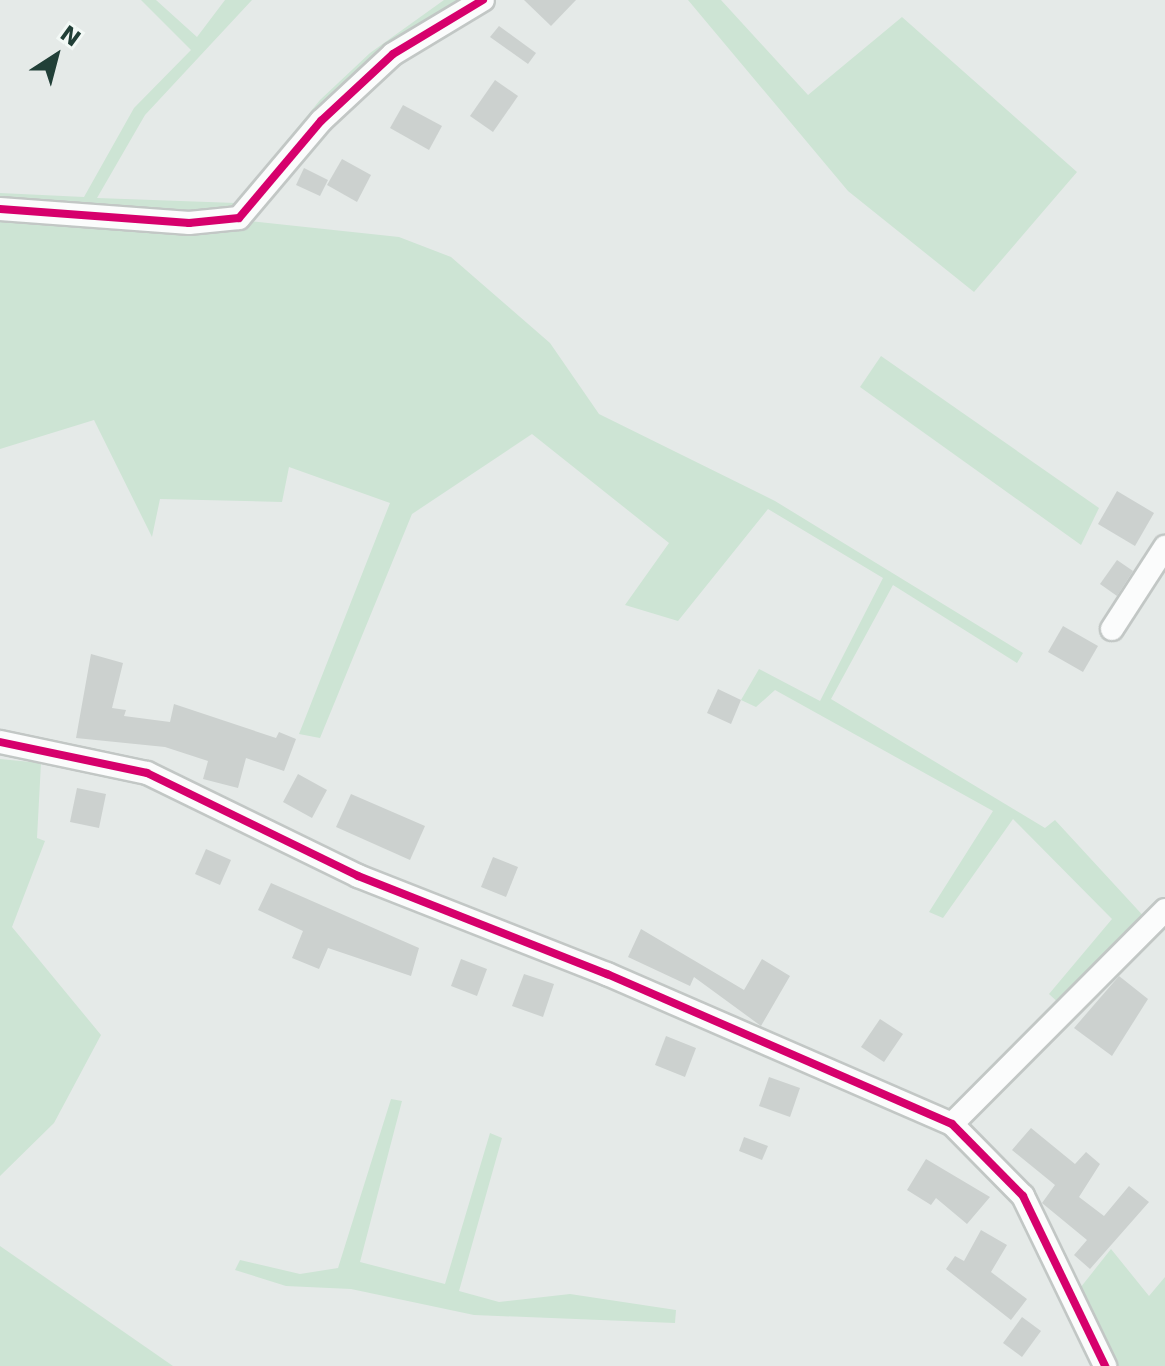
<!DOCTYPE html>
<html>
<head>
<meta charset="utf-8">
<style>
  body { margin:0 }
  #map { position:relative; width:1165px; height:1366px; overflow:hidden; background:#e5eae8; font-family:"DejaVu Sans",sans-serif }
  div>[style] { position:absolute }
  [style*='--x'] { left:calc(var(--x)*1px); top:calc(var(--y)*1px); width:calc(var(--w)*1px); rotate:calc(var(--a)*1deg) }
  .green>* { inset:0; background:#cde4d4 }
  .building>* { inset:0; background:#ccd1cf }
  .roads { filter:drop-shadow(2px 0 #c2c7c5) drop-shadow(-2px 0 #c2c7c5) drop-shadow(0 2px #c2c7c5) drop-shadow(0 -2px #c2c7c5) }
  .minor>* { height:22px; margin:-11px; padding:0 11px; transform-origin:11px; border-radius:11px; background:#fbfcfc }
  .cycleway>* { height:8px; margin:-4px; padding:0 4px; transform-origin:4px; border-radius:4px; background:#d6006c }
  span { translate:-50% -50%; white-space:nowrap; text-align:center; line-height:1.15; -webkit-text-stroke:6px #f3f9f6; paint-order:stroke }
  .north { position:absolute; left:16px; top:16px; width:80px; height:80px; -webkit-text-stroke:6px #f3f9f6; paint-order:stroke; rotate:36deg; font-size:22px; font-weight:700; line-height:32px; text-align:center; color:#213f37 }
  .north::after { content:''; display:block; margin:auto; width:28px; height:36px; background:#213f37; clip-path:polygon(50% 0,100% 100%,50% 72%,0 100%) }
</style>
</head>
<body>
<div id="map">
  <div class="green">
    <i style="clip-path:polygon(141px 0,156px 0,197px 37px,225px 0,252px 0,145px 115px,97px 198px,236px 203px,320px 100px,370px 53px,444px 0,456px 0,460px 12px,388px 57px,240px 220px,399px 237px,451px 257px,550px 343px,599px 414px,775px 501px,1023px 653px,1017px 663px,893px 585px,831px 699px,1045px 828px,1055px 820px,1148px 921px,1063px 1007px,1049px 994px,1112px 919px,1013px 819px,943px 918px,929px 912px,993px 811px,775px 690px,756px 707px,741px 700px,759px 669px,820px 701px,883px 578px,768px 509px,678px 621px,625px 605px,669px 543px,532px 434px,412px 514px,320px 738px,299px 734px,390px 503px,289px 467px,282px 502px,160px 499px,152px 537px,94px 420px,0 449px,0 193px,84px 197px,134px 108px,191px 50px)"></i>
    <i style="clip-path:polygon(688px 0,721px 0,808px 95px,902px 17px,1077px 172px,974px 292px,848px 191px)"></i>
    <i style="clip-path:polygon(881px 356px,1099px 508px,1081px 545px,860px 387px)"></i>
    <i style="clip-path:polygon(0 759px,41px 763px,37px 838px,45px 841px,12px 927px,101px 1035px,54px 1123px,0 1176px)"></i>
    <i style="clip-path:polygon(391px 1099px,402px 1101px,360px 1262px,445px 1284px,490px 1133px,502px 1138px,459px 1291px,499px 1302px,570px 1294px,676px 1310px,675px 1323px,474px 1315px,351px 1289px,286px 1286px,235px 1270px,240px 1260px,300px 1274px,338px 1268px)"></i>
    <i style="clip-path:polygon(0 1246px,173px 1366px,0 1366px)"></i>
    <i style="clip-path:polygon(1111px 1249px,1149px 1296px,1165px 1277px,1165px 1366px,1108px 1366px,1073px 1297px)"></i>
  </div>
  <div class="building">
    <i style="clip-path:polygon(524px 0,576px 0,551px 26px)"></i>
    <i style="clip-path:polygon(499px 26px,536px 53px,528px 64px,490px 37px)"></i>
    <i style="clip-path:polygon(495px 80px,518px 96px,493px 132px,470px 116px)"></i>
    <i style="clip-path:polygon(403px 105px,442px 126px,429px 150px,390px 128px)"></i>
    <i style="clip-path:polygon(342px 159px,371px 175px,357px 202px,327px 185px)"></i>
    <i style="clip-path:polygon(304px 168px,328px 180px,320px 196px,296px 185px)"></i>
    <i style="clip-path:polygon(1117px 491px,1154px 513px,1135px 546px,1098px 524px)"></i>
    <i style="clip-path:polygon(1117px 560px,1133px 571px,1117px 596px,1100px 584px)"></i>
    <i style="clip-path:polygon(1063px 626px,1098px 646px,1083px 672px,1048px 652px)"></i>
    <i style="clip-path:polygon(91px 654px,123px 663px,112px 708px,126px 710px,124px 716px,170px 722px,174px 704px,276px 738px,279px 732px,296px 739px,284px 771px,246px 758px,238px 788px,203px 779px,208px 761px,165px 747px,76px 738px)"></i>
    <i style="clip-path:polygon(718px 689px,741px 700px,731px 724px,707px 713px)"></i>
    <i style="clip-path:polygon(298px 774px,327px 790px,312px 818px,283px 802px)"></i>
    <i style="clip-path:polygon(77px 788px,106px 794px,99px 828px,70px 822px)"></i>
    <i style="clip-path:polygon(351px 794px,425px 826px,410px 860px,336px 827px)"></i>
    <i style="clip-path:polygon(206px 849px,231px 860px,220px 885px,195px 874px)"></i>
    <i style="clip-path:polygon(493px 857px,518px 867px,506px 897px,481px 887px)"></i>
    <i style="clip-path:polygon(271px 883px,419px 948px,411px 976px,328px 948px,319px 969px,292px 958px,303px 931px,258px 910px)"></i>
    <i style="clip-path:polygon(641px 929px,744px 990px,762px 959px,790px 976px,761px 1026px,694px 977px,690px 986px,628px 957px)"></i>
    <i style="clip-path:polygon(461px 959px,487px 969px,477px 996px,451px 986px)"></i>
    <i style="clip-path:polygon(524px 974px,554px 984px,543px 1017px,512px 1006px)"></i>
    <i style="clip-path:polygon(1119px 976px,1148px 999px,1112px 1056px,1074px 1028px)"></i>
    <i style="clip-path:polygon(880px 1019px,903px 1034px,884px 1062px,861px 1047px)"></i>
    <i style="clip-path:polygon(666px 1036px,696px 1048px,685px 1077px,655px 1065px)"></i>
    <i style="clip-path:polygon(769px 1077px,800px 1088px,790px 1117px,759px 1106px)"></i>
    <i style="clip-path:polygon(1031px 1128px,1075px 1164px,1086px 1152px,1100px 1164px,1079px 1197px,1104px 1216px,1129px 1186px,1149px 1202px,1090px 1269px,1074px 1255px,1087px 1240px,1042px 1203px,1055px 1185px,1012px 1150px)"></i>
    <i style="clip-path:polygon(744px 1137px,768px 1146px,762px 1160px,739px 1151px)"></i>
    <i style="clip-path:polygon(926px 1159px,990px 1197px,967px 1224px,936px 1198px,931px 1205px,907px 1190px)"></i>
    <i style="clip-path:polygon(981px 1230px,1007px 1245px,991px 1272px,1027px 1299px,1011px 1320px,946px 1269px,955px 1256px,964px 1261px)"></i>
    <i style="clip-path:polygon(1022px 1317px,1041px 1331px,1022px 1357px,1003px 1343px)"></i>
  </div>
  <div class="roads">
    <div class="minor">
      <i style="--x:0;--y:209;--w:190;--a:4.2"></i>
      <i style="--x:189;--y:223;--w:50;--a:-5.7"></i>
      <i style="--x:239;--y:218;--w:127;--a:-49.8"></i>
      <i style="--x:321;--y:121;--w:98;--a:-42.9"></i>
      <i style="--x:393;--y:54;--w:105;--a:-31"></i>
      <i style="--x:1112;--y:629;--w:98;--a:-57.1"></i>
      <i style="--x:0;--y:742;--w:150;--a:11.9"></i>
      <i style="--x:147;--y:773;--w:235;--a:26"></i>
      <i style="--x:358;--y:876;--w:268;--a:21.5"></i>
      <i style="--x:607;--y:974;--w:376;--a:23.5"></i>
      <i style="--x:952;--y:1124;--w:101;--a:45.4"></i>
      <i style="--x:1023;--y:1196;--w:189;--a:64.2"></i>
      <i style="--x:952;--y:1124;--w:302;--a:-45.1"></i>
    </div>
  </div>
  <div class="cycleway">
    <i style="--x:0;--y:209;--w:190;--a:4.2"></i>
    <i style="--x:189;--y:223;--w:50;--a:-5.7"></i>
    <i style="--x:239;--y:218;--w:127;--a:-49.8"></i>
    <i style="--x:321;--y:121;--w:98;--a:-42.9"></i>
    <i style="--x:393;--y:54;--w:105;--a:-31"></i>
    <i style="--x:0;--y:742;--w:150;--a:11.9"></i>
    <i style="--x:147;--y:773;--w:235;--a:26"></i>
    <i style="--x:358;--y:876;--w:268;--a:21.5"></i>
    <i style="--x:607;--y:974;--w:376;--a:23.5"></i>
    <i style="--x:952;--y:1124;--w:101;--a:45.4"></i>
    <i style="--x:1023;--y:1196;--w:189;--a:64.2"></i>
  </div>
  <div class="north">N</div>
</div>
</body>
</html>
